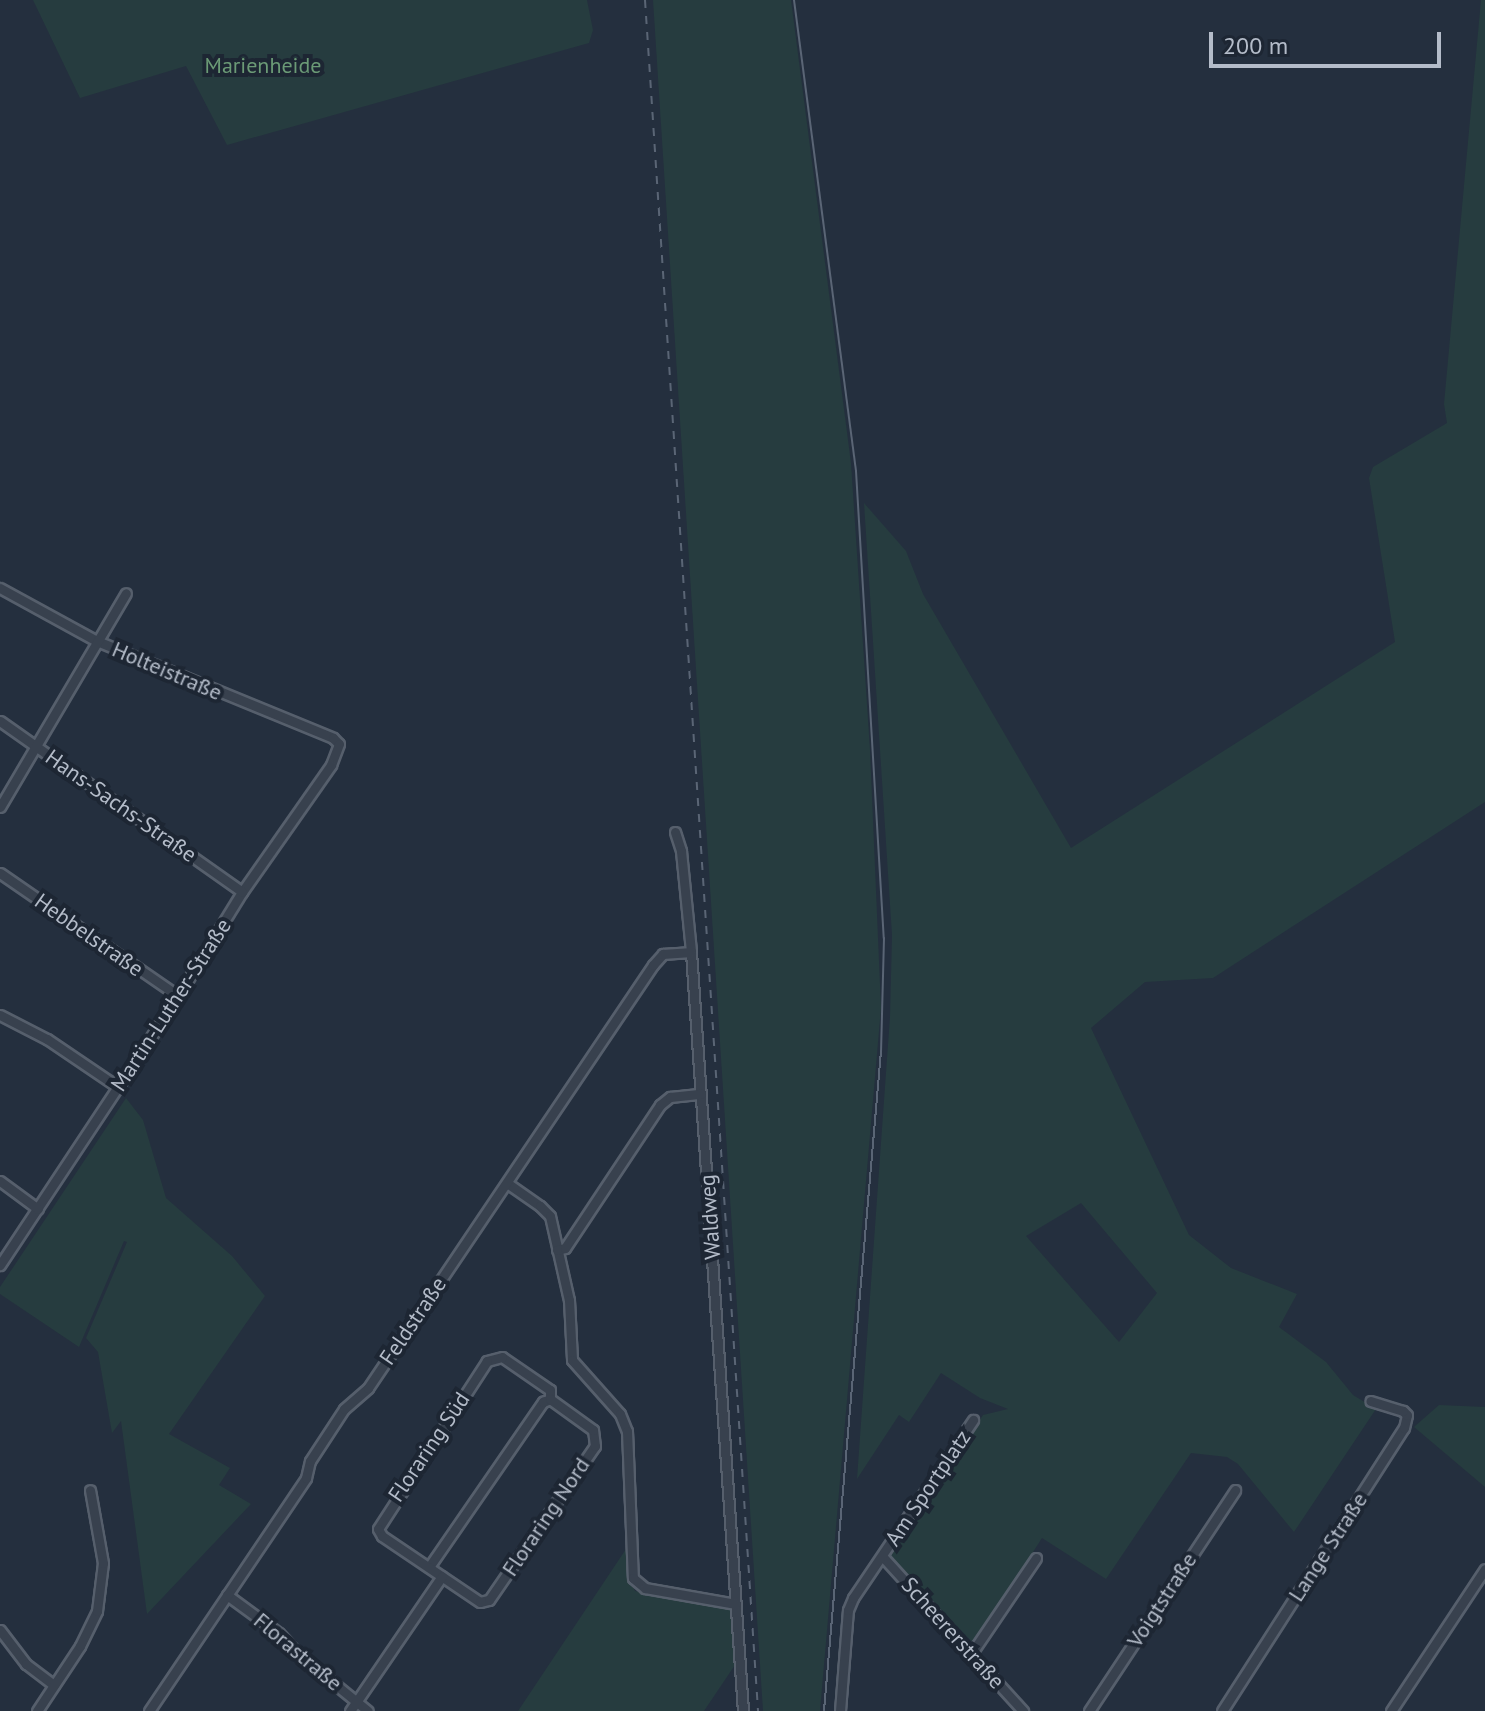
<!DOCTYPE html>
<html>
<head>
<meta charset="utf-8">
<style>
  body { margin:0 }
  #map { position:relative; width:1485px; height:1711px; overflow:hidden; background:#242f3e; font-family:"PT Sans",sans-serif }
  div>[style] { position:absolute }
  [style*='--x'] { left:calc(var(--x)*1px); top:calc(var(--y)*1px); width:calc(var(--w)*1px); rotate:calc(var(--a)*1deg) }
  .green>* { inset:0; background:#263c3f }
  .roads { filter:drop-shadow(2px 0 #565f6c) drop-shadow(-2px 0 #565f6c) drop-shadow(0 2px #565f6c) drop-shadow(0 -2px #565f6c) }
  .street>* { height:9px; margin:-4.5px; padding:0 4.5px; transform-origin:4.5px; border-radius:4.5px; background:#38414e }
  .tram>* { height:2px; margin:-1px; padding:0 1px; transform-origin:1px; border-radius:1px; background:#5a6575 }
  .rail>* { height:2px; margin-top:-1px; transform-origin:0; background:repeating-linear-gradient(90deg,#5a6575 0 8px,transparent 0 16px) }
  span { translate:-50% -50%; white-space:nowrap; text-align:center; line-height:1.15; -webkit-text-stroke:8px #1d2633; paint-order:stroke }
  .park-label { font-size:22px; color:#6b9a76 }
  .street-label { font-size:22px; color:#b4bcc9 }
  .scale { position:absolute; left:1209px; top:32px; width:232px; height:36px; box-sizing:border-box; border:4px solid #b4bcc9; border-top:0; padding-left:10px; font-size:24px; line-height:28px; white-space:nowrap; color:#b4bcc9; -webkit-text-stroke:6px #1d2633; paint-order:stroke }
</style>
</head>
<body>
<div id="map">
  <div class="green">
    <i style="clip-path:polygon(33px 0,587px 0,593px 30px,589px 43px,227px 145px,186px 66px,80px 98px)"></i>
    <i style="clip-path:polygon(653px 0,791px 0,851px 463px,870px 750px,881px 1008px,820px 1711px,763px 1711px)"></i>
    <i style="clip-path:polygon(evenodd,1481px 0,1485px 0,1485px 802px,1213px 978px,1145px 982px,1091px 1028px,1189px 1235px,1231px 1268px,1297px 1294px,1279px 1327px,1326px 1362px,1353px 1395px,1376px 1409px,1294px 1532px,1238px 1464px,1227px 1457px,1191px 1453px,1106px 1579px,1042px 1538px,974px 1644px,889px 1555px,983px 1415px,1008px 1409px,980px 1398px,941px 1373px,909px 1422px,899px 1415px,857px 1479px,890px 1017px,892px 935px,864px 503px,906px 551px,923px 594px,1071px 848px,1395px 642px,1369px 478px,1373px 467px,1447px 423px,1444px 404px,1481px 0,1081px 1203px,1157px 1293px,1119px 1342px,1026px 1236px,1081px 1203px)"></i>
    <i style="clip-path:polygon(126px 1098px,143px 1120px,166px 1198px,232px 1256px,265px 1296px,169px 1434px,230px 1468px,219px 1485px,251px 1504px,147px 1614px,121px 1421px,112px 1433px,98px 1352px,86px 1338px,127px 1242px,124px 1241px,79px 1347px,0 1294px,0 1287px)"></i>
    <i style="clip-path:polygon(1439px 1405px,1485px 1407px,1485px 1487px,1414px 1427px)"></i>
    <i style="clip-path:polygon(626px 1549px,628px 1575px,635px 1591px,735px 1606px,737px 1662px,704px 1711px,518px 1711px)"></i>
  </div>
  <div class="roads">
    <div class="street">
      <i style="--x:0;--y:588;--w:111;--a:28.7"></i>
      <i style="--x:97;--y:641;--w:255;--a:22.3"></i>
      <i style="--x:333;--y:738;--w:8;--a:45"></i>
      <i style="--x:339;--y:744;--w:22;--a:111"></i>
      <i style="--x:331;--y:765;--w:155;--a:125"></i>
      <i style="--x:242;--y:892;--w:122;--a:121.6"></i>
      <i style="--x:178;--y:996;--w:323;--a:123.5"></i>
      <i style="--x:0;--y:721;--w:296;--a:35.2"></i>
      <i style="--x:0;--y:807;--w:248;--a:-59.5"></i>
      <i style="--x:675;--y:832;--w:20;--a:72"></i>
      <i style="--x:681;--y:851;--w:101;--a:84.3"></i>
      <i style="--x:691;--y:952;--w:761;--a:86.08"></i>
      <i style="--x:0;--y:873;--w:216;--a:34.6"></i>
      <i style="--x:0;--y:1015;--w:53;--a:27.1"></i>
      <i style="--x:47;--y:1039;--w:86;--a:34.1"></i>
      <i style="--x:0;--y:1181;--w:47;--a:36.4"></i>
      <i style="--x:507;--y:1183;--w:40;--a:34.9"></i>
      <i style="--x:540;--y:1206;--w:14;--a:45"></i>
      <i style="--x:550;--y:1216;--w:86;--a:77.3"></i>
      <i style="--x:569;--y:1300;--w:60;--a:87.1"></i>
      <i style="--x:572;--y:1360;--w:72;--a:48.4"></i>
      <i style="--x:620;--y:1414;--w:18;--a:68"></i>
      <i style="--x:627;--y:1431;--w:147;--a:87.7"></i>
      <i style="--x:633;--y:1578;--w:16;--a:40"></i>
      <i style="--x:645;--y:1588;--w:92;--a:10"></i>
      <i style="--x:557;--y:1250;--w:8;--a:-14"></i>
      <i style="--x:565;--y:1248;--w:172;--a:-56.4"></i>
      <i style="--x:660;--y:1105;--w:13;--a:-39"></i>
      <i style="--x:670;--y:1097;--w:31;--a:-6"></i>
      <i style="--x:882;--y:1556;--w:210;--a:47.7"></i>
      <i style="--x:429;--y:1567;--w:201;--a:-55.4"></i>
      <i style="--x:543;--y:1402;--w:8;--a:-23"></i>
      <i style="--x:550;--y:1399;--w:9;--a:-90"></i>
      <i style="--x:550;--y:1390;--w:58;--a:-145.5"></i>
      <i style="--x:502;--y:1357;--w:16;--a:165"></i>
      <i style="--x:487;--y:1361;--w:200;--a:123"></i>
      <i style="--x:378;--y:1529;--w:8;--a:60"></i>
      <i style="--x:382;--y:1536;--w:118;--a:34"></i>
      <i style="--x:480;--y:1602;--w:9;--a:-13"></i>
      <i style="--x:489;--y:1600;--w:187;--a:-55.5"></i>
      <i style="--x:595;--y:1446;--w:16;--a:-97"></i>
      <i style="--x:593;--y:1430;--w:53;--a:-144.2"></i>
      <i style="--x:227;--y:1595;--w:64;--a:36.2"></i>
      <i style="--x:279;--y:1633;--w:28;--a:48"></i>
      <i style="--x:298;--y:1654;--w:90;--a:39.2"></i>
      <i style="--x:0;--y:1630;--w:43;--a:52.6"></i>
      <i style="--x:26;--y:1664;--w:35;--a:37"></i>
      <i style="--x:971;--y:1654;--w:116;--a:-55.9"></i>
      <i style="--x:37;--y:1711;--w:78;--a:-56.5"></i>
      <i style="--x:80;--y:1646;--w:39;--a:-64"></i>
      <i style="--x:97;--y:1611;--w:48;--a:-82.9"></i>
      <i style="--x:103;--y:1563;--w:74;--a:-100.1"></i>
      <i style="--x:149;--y:1711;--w:281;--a:-56"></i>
      <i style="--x:306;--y:1478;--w:17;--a:-77"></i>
      <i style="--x:310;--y:1461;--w:62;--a:-56.8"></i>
      <i style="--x:344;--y:1409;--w:32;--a:-41"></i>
      <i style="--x:368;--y:1388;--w:510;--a:-56.03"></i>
      <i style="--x:653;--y:965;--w:15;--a:-48"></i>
      <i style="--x:663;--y:954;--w:28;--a:-4"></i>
      <i style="--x:350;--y:1711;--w:163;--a:-55.7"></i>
      <i style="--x:840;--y:1711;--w:101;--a:-85.5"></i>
      <i style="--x:848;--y:1610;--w:13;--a:-67"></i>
      <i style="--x:853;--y:1598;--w:215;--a:-56"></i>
      <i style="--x:1089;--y:1711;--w:265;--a:-56.5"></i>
      <i style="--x:1222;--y:1711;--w:336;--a:-57.3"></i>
      <i style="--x:1404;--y:1428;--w:13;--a:-77"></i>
      <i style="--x:1407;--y:1415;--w:6;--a:-135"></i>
      <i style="--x:1403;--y:1411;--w:34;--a:-163"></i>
      <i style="--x:1391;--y:1711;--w:170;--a:-56.5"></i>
    </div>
  </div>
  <div class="tram">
    <i style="--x:794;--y:0;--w:475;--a:82.5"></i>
    <i style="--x:856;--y:471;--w:468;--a:86.6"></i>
    <i style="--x:884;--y:938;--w:113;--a:91.5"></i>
    <i style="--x:881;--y:1051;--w:662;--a:94.94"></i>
  </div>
  <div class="rail">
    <i style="--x:645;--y:0;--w:1715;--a:86.22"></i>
  </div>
  <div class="park-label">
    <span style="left:263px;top:66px">Marienheide</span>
  </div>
  <div class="street-label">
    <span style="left:167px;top:671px;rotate:23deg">Holteistraße</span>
    <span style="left:121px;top:806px;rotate:35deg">Hans-Sachs-Straße</span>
    <span style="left:89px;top:935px;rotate:35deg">Hebbelstraße</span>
    <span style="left:171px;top:1005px;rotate:-57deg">Martin-Luther-Straße</span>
    <span style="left:710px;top:1217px;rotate:-94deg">Waldweg</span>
    <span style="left:413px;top:1321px;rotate:-56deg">Feldstraße</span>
    <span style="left:429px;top:1447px;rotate:-56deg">Floraring Süd</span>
    <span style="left:928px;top:1488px;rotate:-56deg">Am Sportplatz</span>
    <span style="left:546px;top:1517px;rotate:-56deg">Floraring Nord</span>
    <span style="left:1328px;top:1547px;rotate:-57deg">Lange Straße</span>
    <span style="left:1162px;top:1600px;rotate:-57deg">Voigtstraße</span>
    <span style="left:953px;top:1633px;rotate:48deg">Scheererstraße</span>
    <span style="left:298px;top:1652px;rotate:40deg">Florastraße</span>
  </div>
  <div class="scale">200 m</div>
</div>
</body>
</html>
